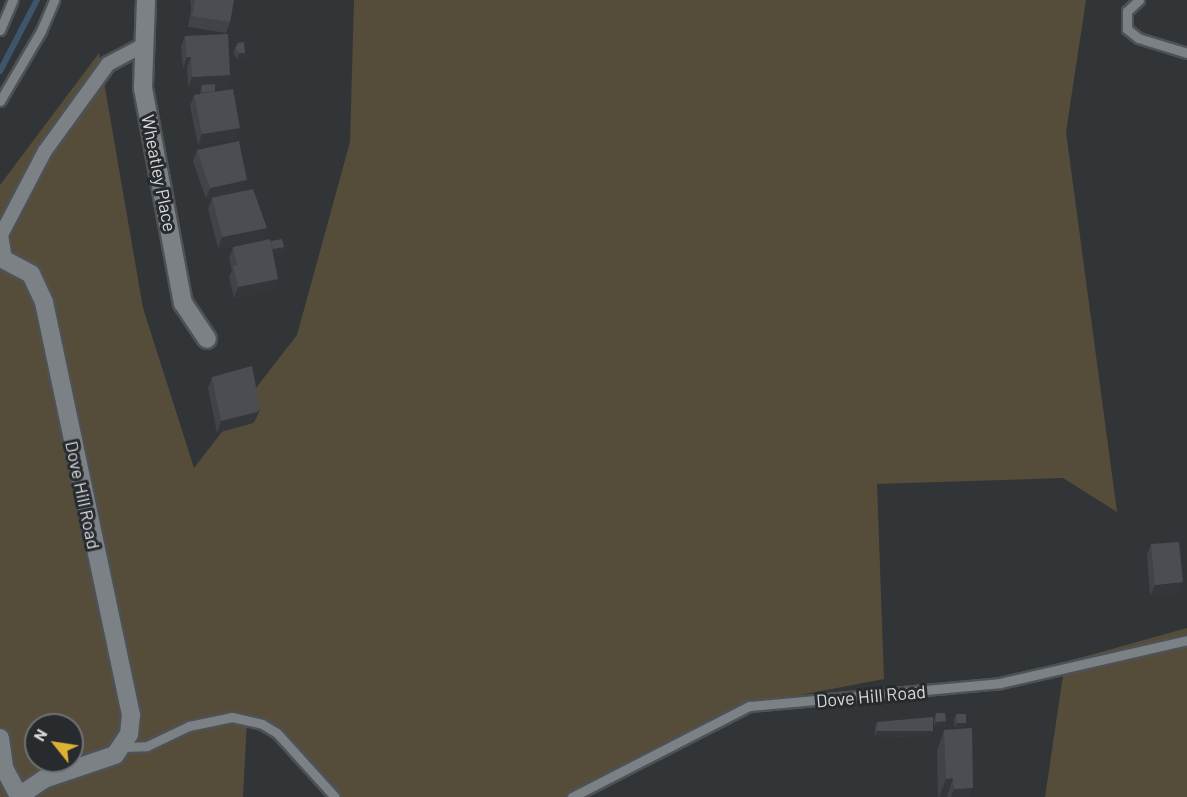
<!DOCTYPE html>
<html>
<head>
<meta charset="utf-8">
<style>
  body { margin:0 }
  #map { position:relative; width:1187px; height:797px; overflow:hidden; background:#313538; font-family:Barlow,sans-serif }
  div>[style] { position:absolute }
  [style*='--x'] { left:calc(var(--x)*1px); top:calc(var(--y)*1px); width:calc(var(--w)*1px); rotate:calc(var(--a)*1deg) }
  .green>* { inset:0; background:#554d3a }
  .stream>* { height:6px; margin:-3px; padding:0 3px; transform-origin:3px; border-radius:3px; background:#3d566c }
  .roads { filter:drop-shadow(2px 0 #4e5255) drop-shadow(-2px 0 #4e5255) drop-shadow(0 2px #4e5255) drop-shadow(0 -2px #4e5255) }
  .service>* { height:9px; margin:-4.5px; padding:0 4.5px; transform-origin:4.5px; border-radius:4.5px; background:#7c8185 }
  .pedestrian>* { height:14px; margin:-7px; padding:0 7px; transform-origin:7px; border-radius:7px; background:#7c8185 }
  .minor>* { height:18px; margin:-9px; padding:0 9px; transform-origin:9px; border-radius:9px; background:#7c8185 }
  .wall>* { inset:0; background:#404347 }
  .shaded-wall>* { inset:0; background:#343739 }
  .building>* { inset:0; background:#4a4e52 }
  span { translate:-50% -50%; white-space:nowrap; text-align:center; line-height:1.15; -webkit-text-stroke:6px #272b2e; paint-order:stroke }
  .street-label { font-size:18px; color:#d8dadd }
  .north { position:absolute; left:24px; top:713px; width:60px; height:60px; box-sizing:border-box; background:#272b2e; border:2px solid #6e7174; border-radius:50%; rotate:300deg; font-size:16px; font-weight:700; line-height:24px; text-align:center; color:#d8dadd }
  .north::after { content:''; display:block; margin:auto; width:21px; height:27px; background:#ddb233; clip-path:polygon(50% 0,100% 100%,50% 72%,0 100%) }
</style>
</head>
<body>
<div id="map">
  <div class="green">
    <i style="clip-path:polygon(evenodd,354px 0,1086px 0,1066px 132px,1117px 512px,1063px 478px,877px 484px,884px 679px,769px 701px,646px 756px,565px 797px,339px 797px,295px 753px,247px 719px,243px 797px,0 797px,0 185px,99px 53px,143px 308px,194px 468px,297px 335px,350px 142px,354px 0,36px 725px,72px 725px,72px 761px,36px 761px,36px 725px)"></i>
    <i style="clip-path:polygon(1187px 628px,1187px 797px,1045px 797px,1065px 662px)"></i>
  </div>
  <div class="stream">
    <i style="--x:0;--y:71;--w:80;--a:-62.5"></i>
  </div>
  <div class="roads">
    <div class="service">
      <i style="--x:1139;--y:0;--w:16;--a:137"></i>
      <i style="--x:1127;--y:11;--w:18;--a:90"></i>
      <i style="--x:1127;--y:29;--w:14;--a:39"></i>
      <i style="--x:1138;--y:38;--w:51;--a:17"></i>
      <i style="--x:0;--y:30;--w:33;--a:-67"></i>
      <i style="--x:0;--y:101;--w:81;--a:-59.6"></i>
      <i style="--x:41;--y:31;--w:34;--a:-67"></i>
      <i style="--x:123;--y:747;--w:24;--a:-2"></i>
      <i style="--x:147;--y:746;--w:47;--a:-25.5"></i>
      <i style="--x:189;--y:726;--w:44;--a:-11.8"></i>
      <i style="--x:232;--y:717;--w:31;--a:13"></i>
      <i style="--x:262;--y:724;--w:17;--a:31"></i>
      <i style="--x:277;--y:733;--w:86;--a:47.8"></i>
      <i style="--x:572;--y:797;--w:199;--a:-27.2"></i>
      <i style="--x:749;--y:706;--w:252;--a:-5.2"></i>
      <i style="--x:1000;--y:683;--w:192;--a:-12.9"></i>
    </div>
    <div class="pedestrian">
      <i style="--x:5;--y:260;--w:25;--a:-99"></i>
      <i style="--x:1;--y:235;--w:95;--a:-62.4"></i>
      <i style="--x:45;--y:151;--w:107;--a:-54.1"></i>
      <i style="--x:108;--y:64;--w:41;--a:-27.8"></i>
    </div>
    <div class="minor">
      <i style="--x:146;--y:0;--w:88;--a:92"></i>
      <i style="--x:143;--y:88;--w:219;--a:79.5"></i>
      <i style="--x:183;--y:303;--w:43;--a:56.3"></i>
      <i style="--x:0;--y:738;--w:30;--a:82"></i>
      <i style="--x:4;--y:768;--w:32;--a:62"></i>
      <i style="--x:19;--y:796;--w:30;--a:-34"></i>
      <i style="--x:44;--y:779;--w:75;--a:-18.7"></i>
      <i style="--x:115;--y:755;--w:25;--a:-56"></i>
      <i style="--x:129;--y:734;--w:19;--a:-84"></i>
      <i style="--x:131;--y:715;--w:422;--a:-101.9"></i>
      <i style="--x:44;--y:302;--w:31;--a:-115"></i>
      <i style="--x:31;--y:274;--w:30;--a:-152"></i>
    </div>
  </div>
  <div class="wall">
    <i style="clip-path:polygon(190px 0,234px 0,230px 22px,226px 33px,188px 27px,191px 9px)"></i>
    <i style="clip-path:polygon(185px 36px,230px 75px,226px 86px,215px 87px,215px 91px,236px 139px,198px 145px,190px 106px,194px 95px,200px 94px,201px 87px,188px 88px,187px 68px,183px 68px,181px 47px)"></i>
    <i style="clip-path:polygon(235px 48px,245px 53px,243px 59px,237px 59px,233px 53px)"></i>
    <i style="clip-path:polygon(197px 150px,243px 191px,263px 239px,218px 248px,208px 209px,212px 198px,206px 199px,193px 161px)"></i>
    <i style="clip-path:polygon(271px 241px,284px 247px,282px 253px,273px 254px,278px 279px,274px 290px,234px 298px,229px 277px,232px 270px,229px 258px,233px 247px,271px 243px)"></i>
    <i style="clip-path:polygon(212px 377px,256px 419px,253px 423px,217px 433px,208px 388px)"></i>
    <i style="clip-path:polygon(1151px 544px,1183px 582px,1178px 593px,1150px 596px,1147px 555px)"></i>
    <i style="clip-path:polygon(936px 713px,946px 721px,944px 727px,934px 727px,934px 719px)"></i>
    <i style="clip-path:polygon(956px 714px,964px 728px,955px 728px,954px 720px)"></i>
    <i style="clip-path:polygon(877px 722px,931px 736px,875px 737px,875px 727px)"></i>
    <i style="clip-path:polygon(944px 730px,969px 797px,938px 797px,937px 751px)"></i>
  </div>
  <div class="shaded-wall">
    <i style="clip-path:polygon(239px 53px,245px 53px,243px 59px,237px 59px)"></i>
    <i style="clip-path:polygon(187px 57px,191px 57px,187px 68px,183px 68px)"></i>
    <i style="clip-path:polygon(230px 75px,226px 86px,202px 87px,202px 85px,201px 87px,188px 88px,192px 77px)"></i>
    <i style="clip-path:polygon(240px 128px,236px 139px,198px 145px,202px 134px)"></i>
    <i style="clip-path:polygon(247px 180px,243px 191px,206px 199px,210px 188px)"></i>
    <i style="clip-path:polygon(267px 228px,263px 239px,218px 248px,222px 237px)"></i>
    <i style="clip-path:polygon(284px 247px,282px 253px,271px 255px,273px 249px)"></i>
    <i style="clip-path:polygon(278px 279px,274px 290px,234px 298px,238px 287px)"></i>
    <i style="clip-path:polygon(260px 408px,256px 419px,253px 423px,217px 433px,221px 421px)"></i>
    <i style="clip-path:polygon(1183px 582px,1178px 593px,1150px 596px,1155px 585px)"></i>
    <i style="clip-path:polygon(946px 721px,944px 727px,934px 727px,936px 722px)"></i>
    <i style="clip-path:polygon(957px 723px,966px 723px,964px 728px,955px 728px)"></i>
    <i style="clip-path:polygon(877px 731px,933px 731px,931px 736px,875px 737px)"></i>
    <i style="clip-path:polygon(953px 778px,947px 797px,939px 797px,946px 779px)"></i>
    <i style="clip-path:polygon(973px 788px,969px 797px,951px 797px,954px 789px)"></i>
  </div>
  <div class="building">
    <i style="clip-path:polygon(195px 0,234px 0,230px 22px,192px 16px)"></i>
    <i style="clip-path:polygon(228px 34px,230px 75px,192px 77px,191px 57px,187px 57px,185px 36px)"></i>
    <i style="clip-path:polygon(244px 42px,245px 53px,239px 53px,235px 48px,238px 43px)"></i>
    <i style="clip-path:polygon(215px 84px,215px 91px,202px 92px,202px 85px)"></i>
    <i style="clip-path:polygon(233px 89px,240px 128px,202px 134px,194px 95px)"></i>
    <i style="clip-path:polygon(239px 141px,247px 180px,210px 188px,197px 150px)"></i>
    <i style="clip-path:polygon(253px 189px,267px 228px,222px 237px,212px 198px)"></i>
    <i style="clip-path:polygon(270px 239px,278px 279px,238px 287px,233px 266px,237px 265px,233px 247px)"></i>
    <i style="clip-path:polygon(282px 239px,284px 247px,273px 249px,271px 241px)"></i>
    <i style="clip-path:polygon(252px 366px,260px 408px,257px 412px,221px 421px,212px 377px)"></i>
    <i style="clip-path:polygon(1179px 542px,1183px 582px,1155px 585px,1151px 544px)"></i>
    <i style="clip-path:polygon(936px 713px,945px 713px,946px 721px,936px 722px)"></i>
    <i style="clip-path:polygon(956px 714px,966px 714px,966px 723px,957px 723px)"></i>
    <i style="clip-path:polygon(933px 717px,933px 731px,877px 731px,877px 722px)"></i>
    <i style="clip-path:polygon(972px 728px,973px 788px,954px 789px,953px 778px,946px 779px,944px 730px)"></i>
  </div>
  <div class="street-label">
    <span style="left:159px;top:173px;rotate:79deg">Wheatley Place</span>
    <span style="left:83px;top:495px;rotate:78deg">Dove Hill Road</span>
    <span style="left:871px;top:696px;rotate:-5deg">Dove Hill Road</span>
  </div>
  <div class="north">N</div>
</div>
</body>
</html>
